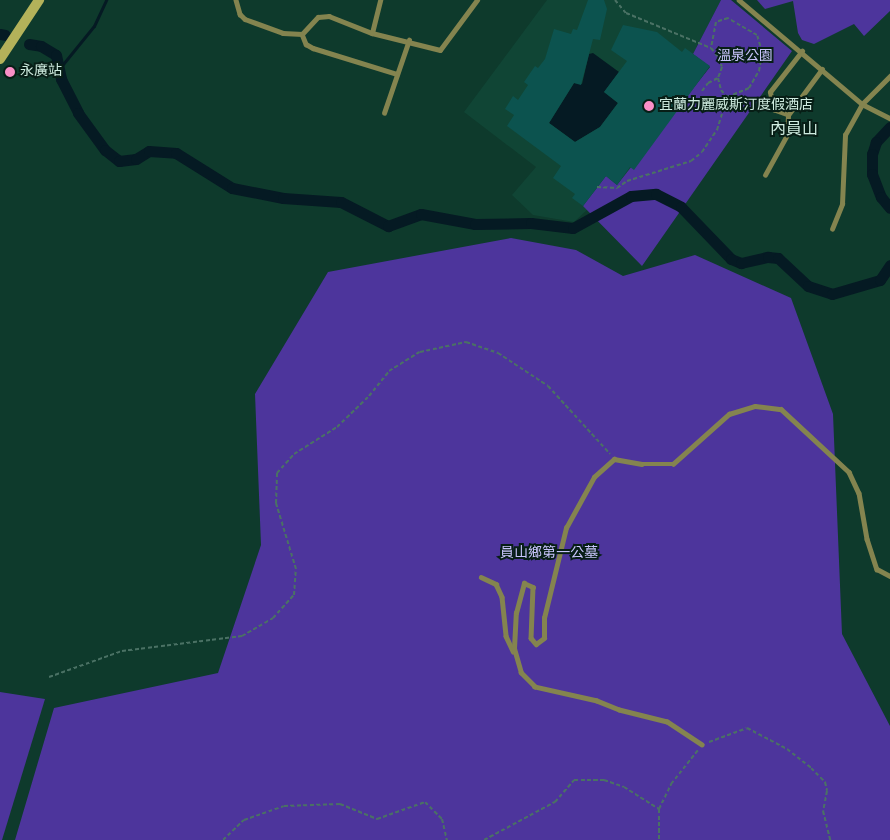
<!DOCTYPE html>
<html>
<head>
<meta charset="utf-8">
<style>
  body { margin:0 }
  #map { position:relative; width:890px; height:840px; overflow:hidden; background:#0e3a2c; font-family:Overpass,"Noto Sans TC",sans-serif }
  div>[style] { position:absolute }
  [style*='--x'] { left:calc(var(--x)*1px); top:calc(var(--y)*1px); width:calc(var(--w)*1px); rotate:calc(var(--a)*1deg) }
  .built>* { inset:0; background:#104535 }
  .green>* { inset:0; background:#4d359c }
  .water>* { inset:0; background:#051a23 }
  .stream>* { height:3px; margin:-1.5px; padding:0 1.5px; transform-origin:1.5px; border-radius:1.5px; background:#051a23 }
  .canal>* { height:11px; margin:-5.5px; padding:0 5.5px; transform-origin:5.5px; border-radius:5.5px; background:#051a23 }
  .building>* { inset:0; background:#0c534f }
  .path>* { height:2px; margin-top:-1px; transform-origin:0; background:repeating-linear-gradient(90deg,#4a7164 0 4px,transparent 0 6.5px) }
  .lane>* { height:4.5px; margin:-2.25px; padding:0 2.25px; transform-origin:2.25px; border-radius:2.25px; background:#84844f }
  .secondary>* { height:10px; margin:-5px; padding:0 5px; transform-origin:5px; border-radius:5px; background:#b3b25a }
  .dots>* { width:14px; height:14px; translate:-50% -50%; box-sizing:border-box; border:2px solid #071e16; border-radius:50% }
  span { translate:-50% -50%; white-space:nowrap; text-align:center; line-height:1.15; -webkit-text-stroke:4px #071e16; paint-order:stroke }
  .park-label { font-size:14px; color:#c8c4fb }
  .poi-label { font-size:14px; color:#cfece0 }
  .left { translate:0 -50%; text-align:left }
  .quarter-label { font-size:16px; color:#cfece0 }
</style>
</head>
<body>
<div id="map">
  <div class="built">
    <i style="clip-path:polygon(547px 0,721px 0,693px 54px,710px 66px,617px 188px,602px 196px,574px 222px,533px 215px,512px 195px,536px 167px,464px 112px)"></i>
  </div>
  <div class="green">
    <i style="clip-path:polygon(721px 0,731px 0,792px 51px,642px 266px,583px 206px,606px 176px,617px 185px,710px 67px,693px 54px)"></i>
    <i style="clip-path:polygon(757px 0,890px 0,890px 11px,864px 36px,854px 24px,814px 44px,802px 40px,798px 33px,793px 1px,765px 9px)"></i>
    <i style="clip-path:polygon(511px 238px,576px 250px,623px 276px,695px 255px,791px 298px,833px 414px,842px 634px,890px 726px,890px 840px,15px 840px,54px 708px,218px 673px,261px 545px,255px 394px,328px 272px)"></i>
    <i style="clip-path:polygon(0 692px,45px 699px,2px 840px,0 840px)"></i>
  </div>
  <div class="water">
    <i style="clip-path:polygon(593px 53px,619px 72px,604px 92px,618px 103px,600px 127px,575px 142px,549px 123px,574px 83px,582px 84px,589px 54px)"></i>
  </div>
  <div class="stream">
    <i style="--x:59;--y:69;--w:55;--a:-50.9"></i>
    <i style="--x:94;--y:26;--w:29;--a:-65"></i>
  </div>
  <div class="canal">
    <i style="--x:0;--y:34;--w:5;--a:11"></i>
    <i style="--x:29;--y:44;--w:12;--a:9"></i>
    <i style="--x:41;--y:46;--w:17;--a:31"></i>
    <i style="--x:56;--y:55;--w:25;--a:78"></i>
    <i style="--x:61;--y:79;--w:38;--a:63"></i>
    <i style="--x:78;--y:113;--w:46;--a:53.9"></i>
    <i style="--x:105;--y:150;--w:18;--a:38"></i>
    <i style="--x:119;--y:161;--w:17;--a:-7"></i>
    <i style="--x:136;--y:159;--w:15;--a:-32"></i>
    <i style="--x:149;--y:151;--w:27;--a:4"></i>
    <i style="--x:176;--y:153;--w:66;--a:32"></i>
    <i style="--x:232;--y:188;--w:52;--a:11.1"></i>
    <i style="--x:283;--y:198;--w:58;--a:3.9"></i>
    <i style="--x:341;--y:202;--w:53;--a:27.1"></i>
    <i style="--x:388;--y:226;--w:35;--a:-20"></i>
    <i style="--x:421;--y:214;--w:55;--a:10.5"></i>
    <i style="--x:475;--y:224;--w:56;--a:-1"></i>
    <i style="--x:531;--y:223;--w:42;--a:6.8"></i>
    <i style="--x:573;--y:228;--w:66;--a:-28.9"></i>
    <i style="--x:631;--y:196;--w:25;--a:-5"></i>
    <i style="--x:656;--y:194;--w:28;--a:27"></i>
    <i style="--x:681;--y:207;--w:72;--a:46.1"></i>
    <i style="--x:731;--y:259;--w:11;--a:22"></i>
    <i style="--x:741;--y:263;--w:28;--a:-13"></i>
    <i style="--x:768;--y:257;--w:10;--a:6"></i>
    <i style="--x:778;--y:258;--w:41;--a:43"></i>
    <i style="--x:808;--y:286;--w:25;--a:18"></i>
    <i style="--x:832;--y:294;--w:50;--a:-16.3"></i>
    <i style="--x:880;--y:280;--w:18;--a:-56"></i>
    <i style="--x:890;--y:127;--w:21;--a:133"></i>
    <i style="--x:876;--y:142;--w:13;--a:108"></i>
    <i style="--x:872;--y:154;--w:20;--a:90"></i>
    <i style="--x:872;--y:174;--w:25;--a:69"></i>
    <i style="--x:881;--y:197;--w:14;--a:51"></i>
  </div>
  <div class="building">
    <i style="clip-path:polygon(588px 0,604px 0,607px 9px,600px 40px,593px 39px,581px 85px,574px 83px,549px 123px,575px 142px,600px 127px,618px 103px,604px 92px,627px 61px,611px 50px,623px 25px,657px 32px,682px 52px,685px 48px,710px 66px,634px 170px,630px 167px,617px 185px,606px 176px,583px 206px,572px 198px,575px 194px,553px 178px,561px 166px,507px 126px,514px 115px,505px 109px,513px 96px,518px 100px,528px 85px,524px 82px,535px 66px,538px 68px,545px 59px,554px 29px,571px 34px,573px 29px,577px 30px)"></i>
  </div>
  <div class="path">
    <i style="--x:615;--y:0;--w:17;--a:50"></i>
    <i style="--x:626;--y:13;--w:92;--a:22.4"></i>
    <i style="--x:711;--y:48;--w:13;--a:51"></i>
    <i style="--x:719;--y:58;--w:9;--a:72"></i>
    <i style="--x:722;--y:67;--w:12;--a:110"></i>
    <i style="--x:718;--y:78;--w:12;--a:76"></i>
    <i style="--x:721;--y:90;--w:9;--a:49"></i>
    <i style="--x:727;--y:97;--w:24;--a:-22"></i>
    <i style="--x:749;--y:88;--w:20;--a:-60"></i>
    <i style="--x:759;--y:71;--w:19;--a:-81"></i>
    <i style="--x:762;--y:52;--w:18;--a:-106"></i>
    <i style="--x:757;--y:35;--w:34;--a:-150"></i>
    <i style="--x:728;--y:18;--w:13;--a:162"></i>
    <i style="--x:716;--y:22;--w:26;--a:101"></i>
    <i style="--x:702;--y:91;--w:10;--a:-53"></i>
    <i style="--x:708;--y:83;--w:11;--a:-27"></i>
    <i style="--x:597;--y:187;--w:20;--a:3"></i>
    <i style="--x:617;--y:188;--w:12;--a:-35"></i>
    <i style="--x:627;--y:181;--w:67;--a:-17.4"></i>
    <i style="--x:691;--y:161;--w:14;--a:-39"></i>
    <i style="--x:702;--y:152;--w:27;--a:-56"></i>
    <i style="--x:717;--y:130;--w:34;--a:-73"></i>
    <i style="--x:49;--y:677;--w:77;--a:-19.6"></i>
    <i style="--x:122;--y:651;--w:121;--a:-7.1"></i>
    <i style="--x:242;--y:636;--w:36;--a:-30"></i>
    <i style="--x:273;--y:618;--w:31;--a:-48"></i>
    <i style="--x:294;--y:595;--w:26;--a:-86"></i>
    <i style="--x:296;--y:569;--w:69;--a:-106.9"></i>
    <i style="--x:276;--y:503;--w:30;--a:-88"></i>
    <i style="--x:277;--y:473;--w:25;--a:-48"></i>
    <i style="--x:294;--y:454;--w:51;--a:-32.1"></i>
    <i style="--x:337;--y:427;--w:45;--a:-44.1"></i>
    <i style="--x:369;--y:396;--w:32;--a:-51"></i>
    <i style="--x:389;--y:371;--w:36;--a:-32"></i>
    <i style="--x:420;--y:352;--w:47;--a:-12.3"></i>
    <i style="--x:466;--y:342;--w:34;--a:19"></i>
    <i style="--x:498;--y:353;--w:60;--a:33.4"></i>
    <i style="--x:548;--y:386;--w:92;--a:47.6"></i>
    <i style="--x:709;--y:742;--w:40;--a:-20.2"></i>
    <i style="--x:747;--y:728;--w:45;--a:27.7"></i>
    <i style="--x:787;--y:749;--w:31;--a:38"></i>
    <i style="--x:811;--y:768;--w:20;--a:45"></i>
    <i style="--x:825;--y:782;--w:9;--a:77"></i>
    <i style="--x:827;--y:791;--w:20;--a:101"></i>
    <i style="--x:823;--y:811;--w:30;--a:76"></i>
    <i style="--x:659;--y:809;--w:31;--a:90"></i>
    <i style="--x:223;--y:840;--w:29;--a:-44"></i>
    <i style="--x:244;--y:820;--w:42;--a:-19.3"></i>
    <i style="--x:284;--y:806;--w:56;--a:-2"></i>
    <i style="--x:340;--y:804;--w:40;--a:22"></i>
    <i style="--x:377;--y:819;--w:51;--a:-19.5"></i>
    <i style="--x:425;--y:802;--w:24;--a:45"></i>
    <i style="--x:442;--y:819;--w:22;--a:77"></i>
    <i style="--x:484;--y:840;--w:81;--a:-28.2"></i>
    <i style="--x:555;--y:802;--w:29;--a:-49"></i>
    <i style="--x:574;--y:780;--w:30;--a:0"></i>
    <i style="--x:604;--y:780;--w:21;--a:19"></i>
    <i style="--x:624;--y:787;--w:41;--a:32.2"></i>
    <i style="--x:659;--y:809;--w:28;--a:-64"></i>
    <i style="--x:671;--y:784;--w:43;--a:-51.5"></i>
  </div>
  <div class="lane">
    <i style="--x:236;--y:0;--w:15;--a:74"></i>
    <i style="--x:240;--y:14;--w:7;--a:45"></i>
    <i style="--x:245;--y:19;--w:40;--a:20.2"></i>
    <i style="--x:283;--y:33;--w:19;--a:3"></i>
    <i style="--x:739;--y:0;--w:161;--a:40.2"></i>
    <i style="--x:862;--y:104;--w:31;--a:27"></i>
    <i style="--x:372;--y:33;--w:34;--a:-76"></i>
    <i style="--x:302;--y:34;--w:23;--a:-47"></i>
    <i style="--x:318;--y:17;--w:11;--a:-5"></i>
    <i style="--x:329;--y:16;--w:46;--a:21.6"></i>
    <i style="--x:372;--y:33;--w:70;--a:14"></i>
    <i style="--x:440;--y:50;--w:62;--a:-53.5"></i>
    <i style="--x:302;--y:34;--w:11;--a:68"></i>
    <i style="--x:306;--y:44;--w:8;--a:30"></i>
    <i style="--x:313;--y:48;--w:88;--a:17.2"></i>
    <i style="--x:384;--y:113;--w:77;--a:-71.1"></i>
    <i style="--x:788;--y:115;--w:15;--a:-160"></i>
    <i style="--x:774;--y:110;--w:18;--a:-103"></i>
    <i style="--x:770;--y:92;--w:52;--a:-52"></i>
    <i style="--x:765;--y:175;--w:46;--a:-61.2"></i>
    <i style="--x:787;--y:135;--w:20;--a:-87"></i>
    <i style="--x:788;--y:115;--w:57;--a:-53.5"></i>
    <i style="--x:832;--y:229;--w:27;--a:-68"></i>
    <i style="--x:842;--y:204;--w:69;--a:-87.5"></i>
    <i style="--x:845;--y:135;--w:35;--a:-61"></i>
    <i style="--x:862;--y:104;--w:40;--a:-45"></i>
    <i style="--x:481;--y:577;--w:17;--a:25"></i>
    <i style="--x:496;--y:584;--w:14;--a:65"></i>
    <i style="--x:502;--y:597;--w:39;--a:84"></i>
    <i style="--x:506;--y:636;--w:17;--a:65"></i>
    <i style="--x:702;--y:745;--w:42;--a:-146.7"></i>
    <i style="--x:667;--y:722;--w:49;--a:-166"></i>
    <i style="--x:619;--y:710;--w:24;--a:-158"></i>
    <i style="--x:597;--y:701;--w:64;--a:-167.3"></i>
    <i style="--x:535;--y:687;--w:20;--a:-135"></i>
    <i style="--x:521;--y:673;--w:26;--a:-106"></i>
    <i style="--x:514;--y:648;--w:35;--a:-87"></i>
    <i style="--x:516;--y:613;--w:31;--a:-75"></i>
    <i style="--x:524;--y:583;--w:10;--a:24"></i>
    <i style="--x:533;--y:587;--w:51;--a:92.2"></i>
    <i style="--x:531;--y:638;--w:8;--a:50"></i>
    <i style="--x:536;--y:644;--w:10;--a:-37"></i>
    <i style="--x:544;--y:638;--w:20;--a:-90"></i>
    <i style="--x:544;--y:618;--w:93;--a:-76.3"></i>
    <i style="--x:566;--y:528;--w:58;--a:-61.2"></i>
    <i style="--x:594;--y:477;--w:27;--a:-42"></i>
    <i style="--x:614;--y:459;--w:28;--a:10"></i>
    <i style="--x:642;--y:464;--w:31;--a:0"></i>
    <i style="--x:673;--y:464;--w:75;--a:-41.8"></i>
    <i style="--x:729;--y:414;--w:27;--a:-17"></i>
    <i style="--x:755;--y:406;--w:26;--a:7"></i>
    <i style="--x:781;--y:409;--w:93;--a:42.8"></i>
    <i style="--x:849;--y:472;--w:23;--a:65"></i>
    <i style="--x:859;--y:493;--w:47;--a:80.1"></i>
    <i style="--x:867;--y:539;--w:32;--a:72"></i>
    <i style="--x:877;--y:569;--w:15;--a:28"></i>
  </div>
  <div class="secondary">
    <i style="--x:0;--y:59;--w:71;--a:-56.5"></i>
  </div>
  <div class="dots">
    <i style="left:10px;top:72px;background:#fa8fc7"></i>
    <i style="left:649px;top:106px;background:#fa8fc7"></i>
  </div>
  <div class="park-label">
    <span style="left:745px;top:57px">溫泉公園</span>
    <span style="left:549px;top:554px">員山鄉第一公墓</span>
  </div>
  <div class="poi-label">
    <span class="left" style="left:20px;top:72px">永廣站</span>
    <span class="left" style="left:659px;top:106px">宜蘭力麗威斯汀度假酒店</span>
  </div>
  <div class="quarter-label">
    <span style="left:794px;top:130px">內員山</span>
  </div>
</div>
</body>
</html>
